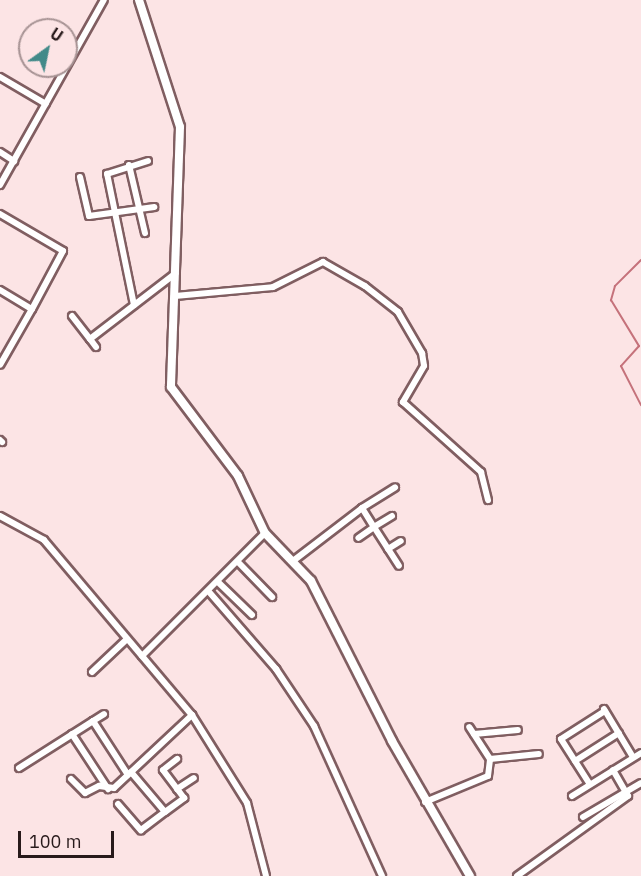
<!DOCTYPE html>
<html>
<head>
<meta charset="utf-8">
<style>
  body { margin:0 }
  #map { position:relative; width:641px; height:876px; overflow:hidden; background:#fce4e5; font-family:"IBM Plex Sans",sans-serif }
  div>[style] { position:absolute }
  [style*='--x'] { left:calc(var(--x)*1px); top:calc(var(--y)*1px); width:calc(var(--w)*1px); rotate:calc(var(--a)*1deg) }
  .stream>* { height:2px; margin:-1px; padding:0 1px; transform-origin:1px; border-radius:1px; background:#c5727b }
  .roads { filter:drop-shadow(2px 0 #805e61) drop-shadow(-2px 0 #805e61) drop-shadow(0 2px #805e61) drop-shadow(0 -2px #805e61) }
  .minor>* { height:6px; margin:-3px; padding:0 3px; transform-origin:3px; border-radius:3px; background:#fff }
  .tertiary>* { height:8px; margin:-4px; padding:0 4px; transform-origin:4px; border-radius:4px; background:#fff }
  span { translate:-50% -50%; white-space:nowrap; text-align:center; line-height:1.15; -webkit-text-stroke:4.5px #fce4e5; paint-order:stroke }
  .north { position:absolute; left:18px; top:18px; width:60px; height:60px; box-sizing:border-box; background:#fce4e5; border:2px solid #a79394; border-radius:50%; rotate:33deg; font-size:16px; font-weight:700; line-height:24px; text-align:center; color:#281a1b }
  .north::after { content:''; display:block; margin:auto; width:21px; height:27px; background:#428a89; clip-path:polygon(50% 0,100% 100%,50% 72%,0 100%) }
  .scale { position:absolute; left:18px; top:831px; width:96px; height:27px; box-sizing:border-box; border:3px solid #281a1b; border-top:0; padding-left:8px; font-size:18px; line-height:21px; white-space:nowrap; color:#281a1b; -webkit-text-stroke:4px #fce4e5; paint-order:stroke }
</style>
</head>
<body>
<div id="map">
  <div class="stream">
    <i style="--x:641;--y:260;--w:37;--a:135"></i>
    <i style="--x:615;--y:286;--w:15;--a:106"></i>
    <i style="--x:611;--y:300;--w:54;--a:58.7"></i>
    <i style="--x:639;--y:346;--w:27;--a:132"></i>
    <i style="--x:621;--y:366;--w:44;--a:62.9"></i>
  </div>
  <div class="roads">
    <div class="minor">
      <i style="--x:0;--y:77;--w:53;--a:30.4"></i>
      <i style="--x:0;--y:152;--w:17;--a:33"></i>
      <i style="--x:129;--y:165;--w:70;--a:76.8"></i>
      <i style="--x:80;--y:177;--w:40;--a:77"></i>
      <i style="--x:89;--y:216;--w:66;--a:-7.9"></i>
      <i style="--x:0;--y:185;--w:212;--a:-60.7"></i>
      <i style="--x:0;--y:214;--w:73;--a:30.4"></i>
      <i style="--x:63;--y:251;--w:66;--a:118.1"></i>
      <i style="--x:0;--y:290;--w:37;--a:31"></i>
      <i style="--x:32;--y:309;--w:64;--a:119.7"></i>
      <i style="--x:175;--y:296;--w:98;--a:-5.2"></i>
      <i style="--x:273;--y:287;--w:56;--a:-26.6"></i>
      <i style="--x:323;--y:262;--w:48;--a:29.7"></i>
      <i style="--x:365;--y:286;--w:42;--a:38.2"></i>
      <i style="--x:398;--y:312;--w:48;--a:59.7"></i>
      <i style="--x:422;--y:353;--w:13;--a:81"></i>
      <i style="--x:424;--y:366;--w:42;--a:120.3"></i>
      <i style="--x:403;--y:402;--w:105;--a:41.9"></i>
      <i style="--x:481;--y:472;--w:29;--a:76"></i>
      <i style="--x:134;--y:305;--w:134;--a:-101.6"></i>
      <i style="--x:107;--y:174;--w:43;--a:-17.6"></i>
      <i style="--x:72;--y:316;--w:29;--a:52"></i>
      <i style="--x:90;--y:339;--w:108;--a:-37.5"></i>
      <i style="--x:90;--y:339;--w:10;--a:53"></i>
      <i style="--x:0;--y:440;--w:3;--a:45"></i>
      <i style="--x:362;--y:508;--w:39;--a:-32"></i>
      <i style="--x:0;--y:516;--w:50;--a:28.6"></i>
      <i style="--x:44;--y:540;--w:229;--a:49.8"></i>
      <i style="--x:192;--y:715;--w:104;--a:58"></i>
      <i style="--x:247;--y:803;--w:75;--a:75.4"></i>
      <i style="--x:392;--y:516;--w:21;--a:149"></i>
      <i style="--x:374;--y:527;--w:46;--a:57.3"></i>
      <i style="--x:388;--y:549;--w:15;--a:-32"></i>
      <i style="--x:293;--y:561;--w:87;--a:-37.5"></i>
      <i style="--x:362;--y:508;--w:22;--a:58"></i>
      <i style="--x:374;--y:527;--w:19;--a:145"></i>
      <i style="--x:238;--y:562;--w:49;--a:45.8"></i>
      <i style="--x:219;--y:583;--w:46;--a:44.1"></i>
      <i style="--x:210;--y:593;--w:101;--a:49"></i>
      <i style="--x:276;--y:669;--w:69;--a:56.3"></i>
      <i style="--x:314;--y:726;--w:165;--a:65.6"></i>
      <i style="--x:142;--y:656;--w:174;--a:-45"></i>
      <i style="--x:92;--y:672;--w:47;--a:-43.3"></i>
      <i style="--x:604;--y:709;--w:56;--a:58.9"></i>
      <i style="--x:93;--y:721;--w:13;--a:-32"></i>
      <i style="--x:72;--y:734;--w:66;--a:56.8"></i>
      <i style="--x:474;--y:734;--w:44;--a:-5.2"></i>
      <i style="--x:490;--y:759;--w:49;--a:-5.8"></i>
      <i style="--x:575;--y:761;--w:52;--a:-32.5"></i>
      <i style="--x:19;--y:768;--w:88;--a:-32.4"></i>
      <i style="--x:93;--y:721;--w:64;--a:57.1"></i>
      <i style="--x:131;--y:772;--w:52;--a:49.6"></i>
      <i style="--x:165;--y:812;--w:24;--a:-36"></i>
      <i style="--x:184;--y:798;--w:35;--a:-127"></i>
      <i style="--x:163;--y:770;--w:18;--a:-38"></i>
      <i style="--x:71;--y:779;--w:20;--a:45"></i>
      <i style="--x:85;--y:793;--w:16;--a:-27"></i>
      <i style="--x:99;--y:786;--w:15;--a:8"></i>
      <i style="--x:114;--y:788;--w:107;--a:-43.1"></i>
      <i style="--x:589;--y:783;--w:52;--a:-122.5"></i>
      <i style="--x:561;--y:739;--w:52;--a:-32.5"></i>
      <i style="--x:177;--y:789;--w:20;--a:-33"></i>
      <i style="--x:572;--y:796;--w:81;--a:-31.9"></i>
      <i style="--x:425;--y:802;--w:68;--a:-22.4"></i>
      <i style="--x:488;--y:776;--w:17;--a:-83"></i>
      <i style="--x:490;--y:759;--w:38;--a:-123"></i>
      <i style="--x:118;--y:804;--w:35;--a:49"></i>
      <i style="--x:141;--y:830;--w:30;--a:-37"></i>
      <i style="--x:583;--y:817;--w:67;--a:-30.4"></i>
      <i style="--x:517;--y:876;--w:137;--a:-35.8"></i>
      <i style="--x:628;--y:796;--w:30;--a:-120"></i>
    </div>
    <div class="tertiary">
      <i style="--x:139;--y:0;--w:133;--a:72.1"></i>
      <i style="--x:180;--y:127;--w:260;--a:92"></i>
      <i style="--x:171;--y:387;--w:111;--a:53"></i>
      <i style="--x:238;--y:476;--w:63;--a:64.7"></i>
      <i style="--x:265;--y:533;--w:66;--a:46.2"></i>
      <i style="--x:311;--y:581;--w:179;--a:63.1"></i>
      <i style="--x:392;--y:741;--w:156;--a:60"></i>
    </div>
  </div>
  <div class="north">U</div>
  <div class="scale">100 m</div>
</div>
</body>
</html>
